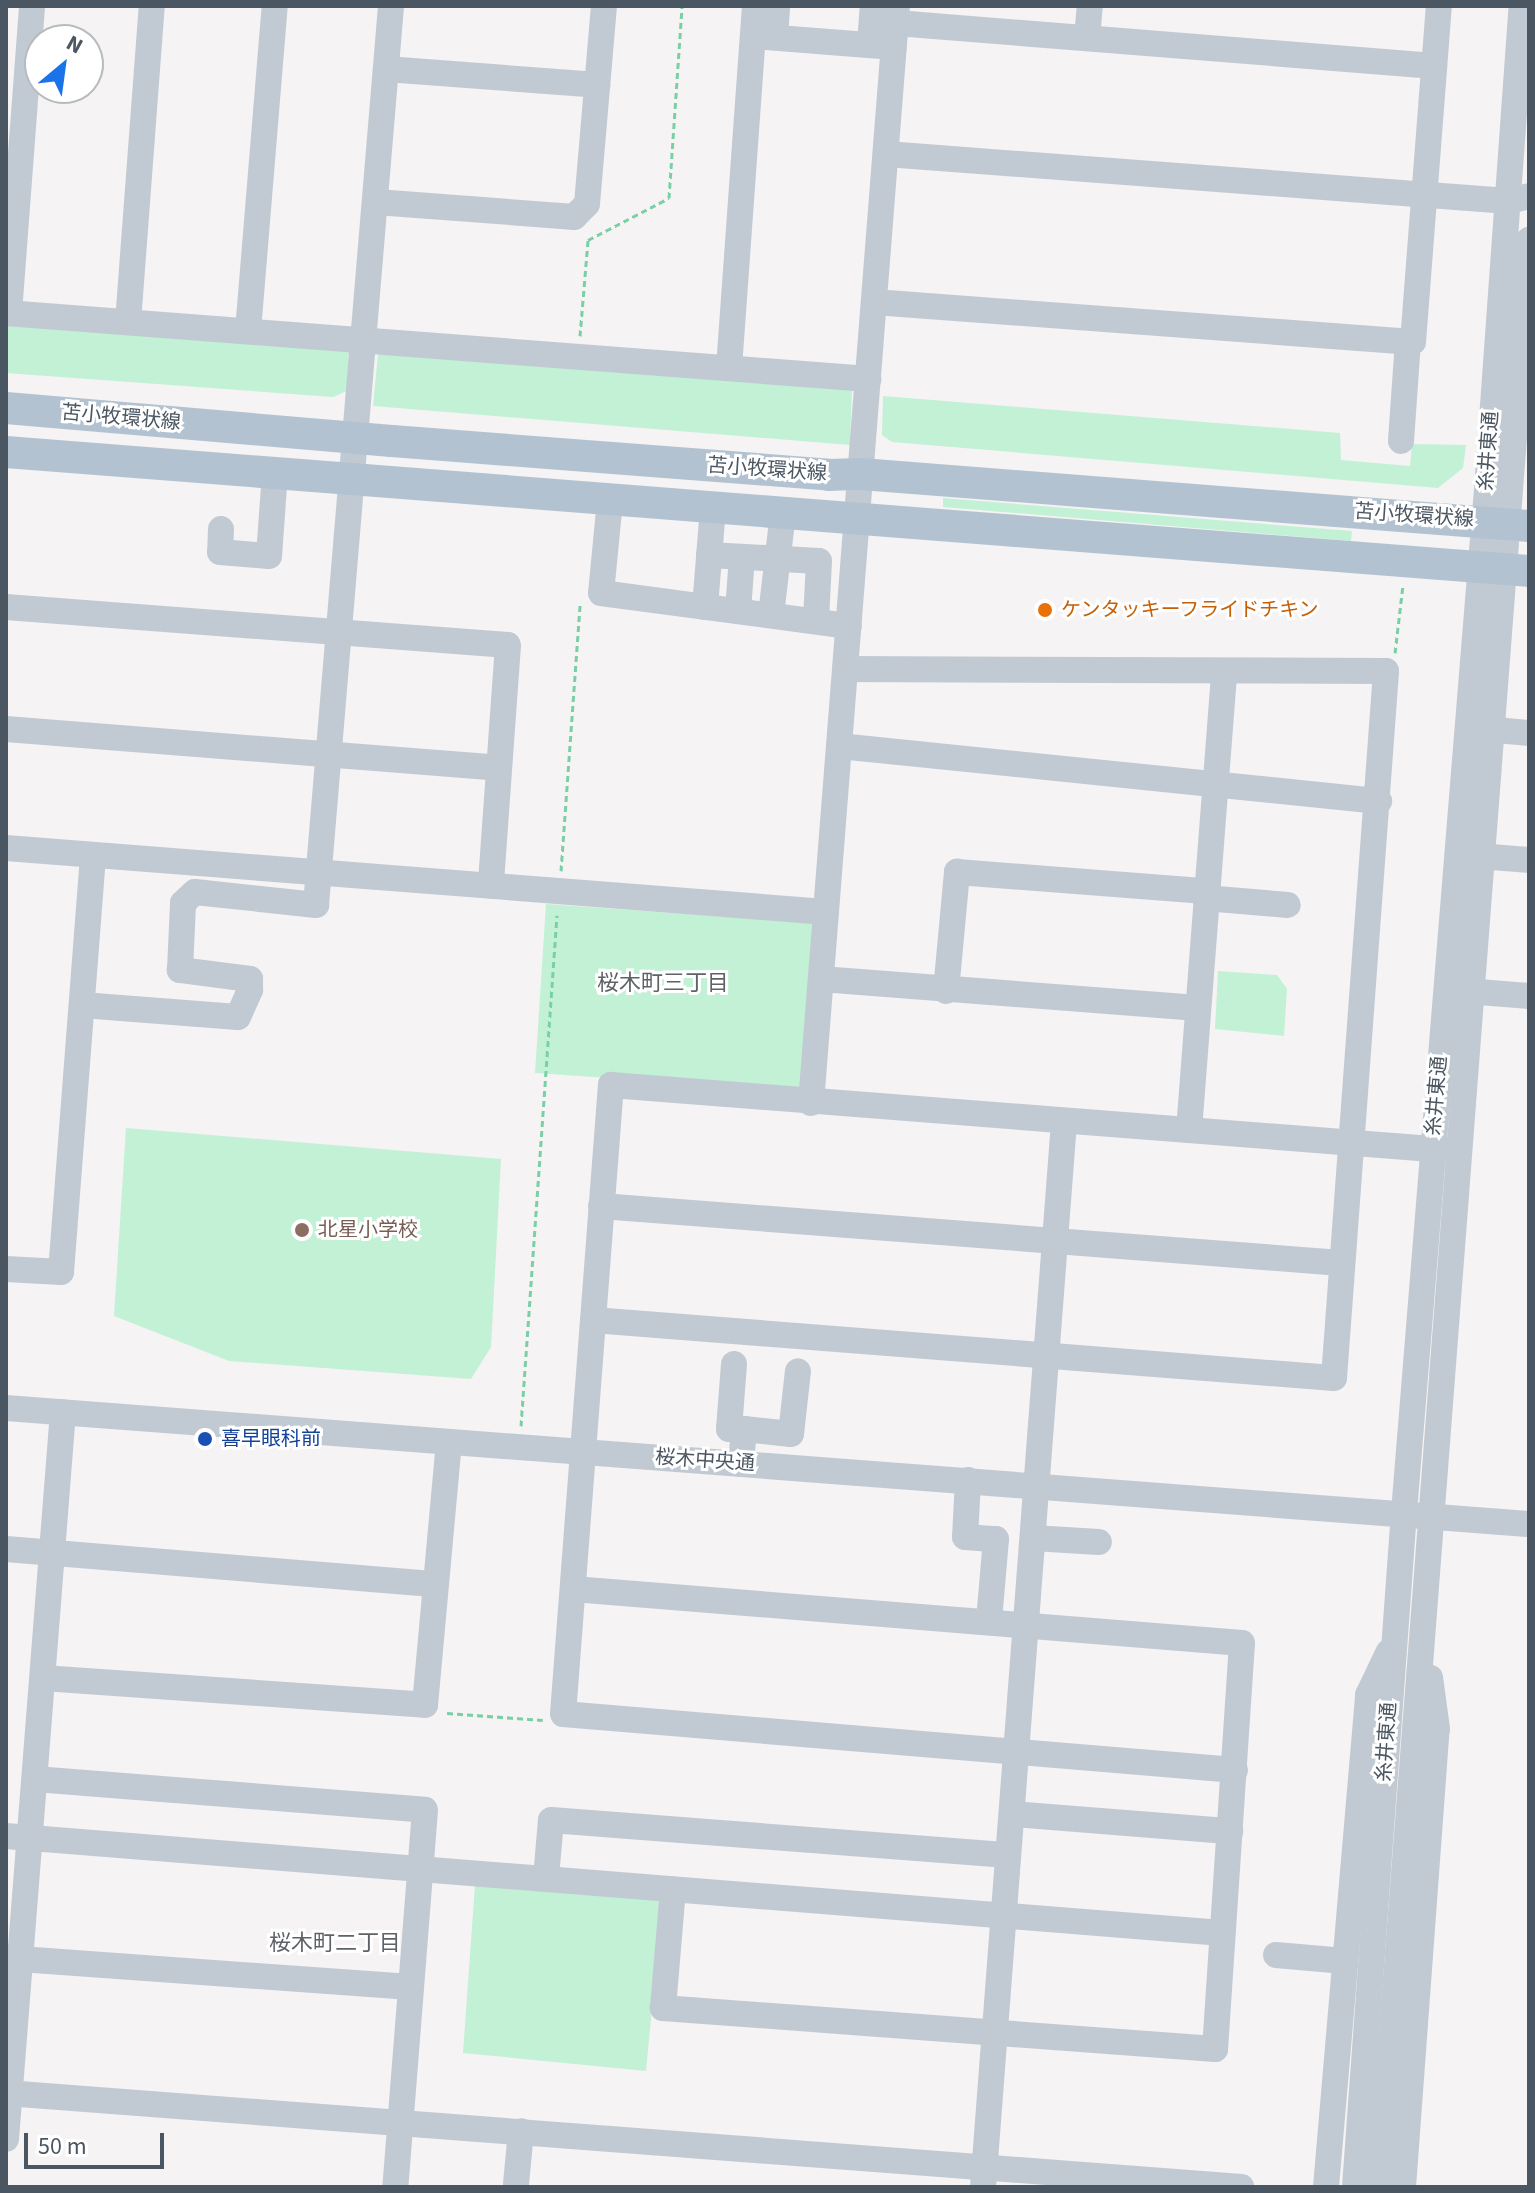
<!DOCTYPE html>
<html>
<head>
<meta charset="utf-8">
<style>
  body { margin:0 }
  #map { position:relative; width:1535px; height:2193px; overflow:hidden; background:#f5f3f3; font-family:"Source Sans 3","Noto Sans JP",sans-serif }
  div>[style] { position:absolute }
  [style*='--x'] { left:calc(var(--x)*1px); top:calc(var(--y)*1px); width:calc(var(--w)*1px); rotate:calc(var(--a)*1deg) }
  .green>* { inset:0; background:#c3f1d5 }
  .path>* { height:3px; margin-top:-1.5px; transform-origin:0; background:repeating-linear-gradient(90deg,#7ad0a6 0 6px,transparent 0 10px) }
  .minor>* { height:26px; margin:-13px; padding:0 13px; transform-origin:13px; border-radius:13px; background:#c1cad2 }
  .major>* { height:32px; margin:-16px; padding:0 16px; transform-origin:16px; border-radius:16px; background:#b3c2d1 }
  .dots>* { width:22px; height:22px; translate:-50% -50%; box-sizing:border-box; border:4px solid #fff; border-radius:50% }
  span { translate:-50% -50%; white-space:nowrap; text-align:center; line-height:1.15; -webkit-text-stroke:6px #fff; paint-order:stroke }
  .street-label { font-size:20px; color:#4a5661 }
  .food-label { font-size:20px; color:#c56008 }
  .left { translate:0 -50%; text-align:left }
  .education-label { font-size:20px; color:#785e54 }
  .transit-label { font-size:20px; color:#164399 }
  .neighbourhood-label { font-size:22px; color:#5f6368 }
  .frame { position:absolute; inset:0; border:8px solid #4a5661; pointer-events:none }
  .north { position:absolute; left:24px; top:24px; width:80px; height:80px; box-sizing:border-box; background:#fff; border:2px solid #b7bbc0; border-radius:50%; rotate:29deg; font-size:22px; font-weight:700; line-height:32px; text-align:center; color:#4a5661 }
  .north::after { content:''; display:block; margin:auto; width:28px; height:36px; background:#1a73e8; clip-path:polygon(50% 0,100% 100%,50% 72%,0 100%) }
  .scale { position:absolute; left:24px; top:2133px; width:140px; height:36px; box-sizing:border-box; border:4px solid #4a5661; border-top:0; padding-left:10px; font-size:24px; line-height:28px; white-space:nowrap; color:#4a5661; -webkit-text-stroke:6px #fff; paint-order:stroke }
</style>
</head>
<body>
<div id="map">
  <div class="green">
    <i style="clip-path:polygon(6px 323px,349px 351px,347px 391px,333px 397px,6px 373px)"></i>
    <i style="clip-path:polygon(378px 354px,852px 389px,850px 445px,373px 406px)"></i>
    <i style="clip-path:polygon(883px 396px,1340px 433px,1341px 460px,1410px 466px,1412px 444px,1466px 445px,1463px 468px,1438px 488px,892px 442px,882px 435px)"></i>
    <i style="clip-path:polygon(943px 498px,1352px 531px,1351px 541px,943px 507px)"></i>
    <i style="clip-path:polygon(546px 904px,812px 923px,801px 1091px,535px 1073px)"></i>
    <i style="clip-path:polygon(1218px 971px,1277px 975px,1287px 989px,1284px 1036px,1215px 1029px)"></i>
    <i style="clip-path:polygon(126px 1128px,501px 1159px,491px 1347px,471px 1379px,229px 1361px,114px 1316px)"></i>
    <i style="clip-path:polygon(475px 1885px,656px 1897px,662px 1904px,646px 2071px,463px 2053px)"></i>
  </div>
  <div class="path">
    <i style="--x:580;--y:336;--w:96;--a:-85.2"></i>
    <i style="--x:588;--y:240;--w:91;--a:-27.4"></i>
    <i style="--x:669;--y:198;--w:192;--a:-86.1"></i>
    <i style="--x:1395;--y:653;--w:68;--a:-83.3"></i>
    <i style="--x:561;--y:871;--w:269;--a:-85.9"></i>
    <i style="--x:521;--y:1426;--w:512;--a:-85.97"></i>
    <i style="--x:447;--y:1713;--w:96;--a:4.2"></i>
  </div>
  <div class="minor">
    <i style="--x:896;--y:23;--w:540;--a:4.57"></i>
    <i style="--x:753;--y:36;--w:141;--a:4.5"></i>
    <i style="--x:775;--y:37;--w:31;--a:-86"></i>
    <i style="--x:1087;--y:38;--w:32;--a:-85"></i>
    <i style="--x:870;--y:45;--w:39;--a:-86"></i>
    <i style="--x:386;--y:69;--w:212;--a:4.3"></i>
    <i style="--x:886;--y:154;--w:624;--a:4.32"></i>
    <i style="--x:1508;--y:201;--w:22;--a:-13"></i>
    <i style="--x:376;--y:202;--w:199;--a:4.3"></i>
    <i style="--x:574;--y:217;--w:18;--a:-45"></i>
    <i style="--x:587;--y:204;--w:199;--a:-85.1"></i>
    <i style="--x:874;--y:302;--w:540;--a:4.24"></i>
    <i style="--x:1413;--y:342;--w:337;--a:-85.6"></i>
    <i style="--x:6;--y:313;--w:865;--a:4.38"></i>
    <i style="--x:9;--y:313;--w:308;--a:-85.7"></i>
    <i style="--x:128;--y:322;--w:317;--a:-85.7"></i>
    <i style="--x:248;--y:331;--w:326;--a:-85.3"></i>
    <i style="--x:729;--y:368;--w:363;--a:-85.9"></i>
    <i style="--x:1401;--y:441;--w:100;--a:-86"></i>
    <i style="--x:610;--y:500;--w:93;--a:95.5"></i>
    <i style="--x:601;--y:593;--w:250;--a:7.6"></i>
    <i style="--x:221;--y:529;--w:23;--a:92"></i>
    <i style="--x:220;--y:552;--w:49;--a:4.7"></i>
    <i style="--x:269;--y:556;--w:83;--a:-85.9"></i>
    <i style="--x:709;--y:555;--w:110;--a:3.1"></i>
    <i style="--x:819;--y:561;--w:60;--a:92.9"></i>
    <i style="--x:6;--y:607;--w:503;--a:4.33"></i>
    <i style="--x:508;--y:645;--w:241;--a:94.1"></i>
    <i style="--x:705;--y:607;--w:99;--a:-85.4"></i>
    <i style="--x:738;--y:611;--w:54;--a:-85.8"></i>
    <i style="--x:771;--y:615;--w:103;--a:-83.3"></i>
    <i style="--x:1474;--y:728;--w:55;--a:5.2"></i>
    <i style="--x:6;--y:729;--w:494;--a:4.5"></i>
    <i style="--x:839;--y:746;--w:543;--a:5.82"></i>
    <i style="--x:6;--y:848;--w:822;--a:4.46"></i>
    <i style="--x:1466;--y:855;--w:63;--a:4.5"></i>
    <i style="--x:1205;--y:898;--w:83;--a:4.8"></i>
    <i style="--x:821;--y:979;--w:378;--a:4.4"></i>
    <i style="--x:1453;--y:990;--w:76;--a:4.5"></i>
    <i style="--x:946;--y:991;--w:120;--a:-84.7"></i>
    <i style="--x:957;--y:872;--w:249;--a:4.4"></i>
    <i style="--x:82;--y:1005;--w:156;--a:4.4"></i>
    <i style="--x:238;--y:1017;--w:30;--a:-66"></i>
    <i style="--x:250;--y:990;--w:11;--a:-90"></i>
    <i style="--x:250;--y:979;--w:71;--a:-172.7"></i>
    <i style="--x:180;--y:970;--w:67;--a:-87.4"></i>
    <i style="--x:183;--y:903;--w:16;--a:-43"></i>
    <i style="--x:195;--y:892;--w:122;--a:6.1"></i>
    <i style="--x:316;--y:905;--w:902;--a:-85.23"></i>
    <i style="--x:811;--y:1103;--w:1100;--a:-85.52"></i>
    <i style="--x:1189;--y:1130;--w:460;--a:-85.6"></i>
    <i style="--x:601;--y:1206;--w:742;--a:4.4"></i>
    <i style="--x:6;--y:1269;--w:55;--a:3.1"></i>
    <i style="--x:61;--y:1272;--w:417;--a:-85.6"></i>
    <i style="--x:593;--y:1320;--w:743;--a:4.48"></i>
    <i style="--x:1334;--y:1378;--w:709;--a:-85.79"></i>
    <i style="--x:1386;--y:671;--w:541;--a:-179.79"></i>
    <i style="--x:734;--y:1364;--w:65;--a:94.4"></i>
    <i style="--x:729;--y:1429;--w:15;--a:0"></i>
    <i style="--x:744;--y:1429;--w:35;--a:95"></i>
    <i style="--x:6;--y:1408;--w:1527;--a:4.36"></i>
    <i style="--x:744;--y:1429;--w:47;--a:6.1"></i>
    <i style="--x:791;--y:1434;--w:63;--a:-83.7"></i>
    <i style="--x:968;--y:1480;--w:57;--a:93"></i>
    <i style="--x:965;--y:1537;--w:31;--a:4"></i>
    <i style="--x:996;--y:1539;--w:81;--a:94.9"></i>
    <i style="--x:1033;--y:1538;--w:66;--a:3.5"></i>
    <i style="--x:6;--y:1549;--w:431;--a:4.7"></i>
    <i style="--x:573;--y:1589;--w:671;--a:4.61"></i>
    <i style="--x:1242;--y:1643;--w:407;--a:93.8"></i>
    <i style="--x:1215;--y:2049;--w:554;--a:-175.75"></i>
    <i style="--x:663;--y:2008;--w:119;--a:-85.2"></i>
    <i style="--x:43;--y:1678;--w:383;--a:4"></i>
    <i style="--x:425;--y:1705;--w:264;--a:-84.8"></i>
    <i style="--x:1235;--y:1770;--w:674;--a:-175.24"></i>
    <i style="--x:563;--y:1714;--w:631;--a:-85.64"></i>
    <i style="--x:611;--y:1085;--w:849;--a:4.46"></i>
    <i style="--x:35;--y:1779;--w:391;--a:4.5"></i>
    <i style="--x:425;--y:1810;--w:378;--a:94.5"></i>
    <i style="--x:1012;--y:1814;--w:219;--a:4.5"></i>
    <i style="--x:6;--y:1836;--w:1220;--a:4.56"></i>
    <i style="--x:546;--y:1878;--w:58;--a:-85.1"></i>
    <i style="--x:551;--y:1820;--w:458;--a:4.4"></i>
    <i style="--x:1276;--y:1955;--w:69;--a:5"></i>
    <i style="--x:6;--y:1958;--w:406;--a:4.1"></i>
    <i style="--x:6;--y:2093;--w:1239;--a:4.35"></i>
    <i style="--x:6;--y:2139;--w:729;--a:-85.52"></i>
    <i style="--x:516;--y:2184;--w:53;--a:-84.6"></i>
    <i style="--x:983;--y:2187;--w:1069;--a:-85.65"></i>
    <i style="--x:1326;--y:2187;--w:494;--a:-85.1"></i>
    <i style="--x:1368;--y:1695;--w:47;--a:-64.5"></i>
    <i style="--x:1355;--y:2187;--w:677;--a:-85.85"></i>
    <i style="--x:1404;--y:1512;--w:1026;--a:-85.36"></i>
    <i style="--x:1487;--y:489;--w:484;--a:-85.9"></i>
    <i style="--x:1380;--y:2187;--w:1953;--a:-85.62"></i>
    <i style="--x:1403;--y:2187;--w:459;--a:-85.8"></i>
    <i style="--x:1437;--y:1729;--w:52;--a:-97.7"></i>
  </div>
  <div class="major">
    <i style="--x:6;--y:408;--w:387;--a:4.9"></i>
    <i style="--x:392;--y:441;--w:438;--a:4.4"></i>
    <i style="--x:829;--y:475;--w:32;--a:-2"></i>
    <i style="--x:861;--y:474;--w:670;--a:4.45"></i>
    <i style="--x:6;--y:452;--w:1528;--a:4.47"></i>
  </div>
  <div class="dots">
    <i style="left:1045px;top:610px;background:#e8710a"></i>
    <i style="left:302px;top:1230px;background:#8d6e63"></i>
    <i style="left:205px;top:1439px;background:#1a4fb4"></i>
  </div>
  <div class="street-label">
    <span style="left:121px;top:418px;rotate:5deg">苫小牧環状線</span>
    <span style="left:1489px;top:451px;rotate:-86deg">糸井東通</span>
    <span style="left:767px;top:470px;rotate:4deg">苫小牧環状線</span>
    <span style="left:1414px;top:516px;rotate:4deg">苫小牧環状線</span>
    <span style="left:1437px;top:1096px;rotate:-85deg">糸井東通</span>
    <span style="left:705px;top:1461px;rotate:4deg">桜木中央通</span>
    <span style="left:1387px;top:1742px;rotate:-86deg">糸井東通</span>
  </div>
  <div class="food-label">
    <span class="left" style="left:1061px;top:610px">ケンタッキーフライドチキン</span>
  </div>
  <div class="education-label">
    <span class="left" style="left:318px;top:1230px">北星小学校</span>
  </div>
  <div class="transit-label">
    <span class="left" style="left:221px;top:1439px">喜早眼科前</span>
  </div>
  <div class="neighbourhood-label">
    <span style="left:663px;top:984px">桜木町三丁目</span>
    <span style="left:335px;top:1944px">桜木町二丁目</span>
  </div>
  <div class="frame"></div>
  <div class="north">N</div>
  <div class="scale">50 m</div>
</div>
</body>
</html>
